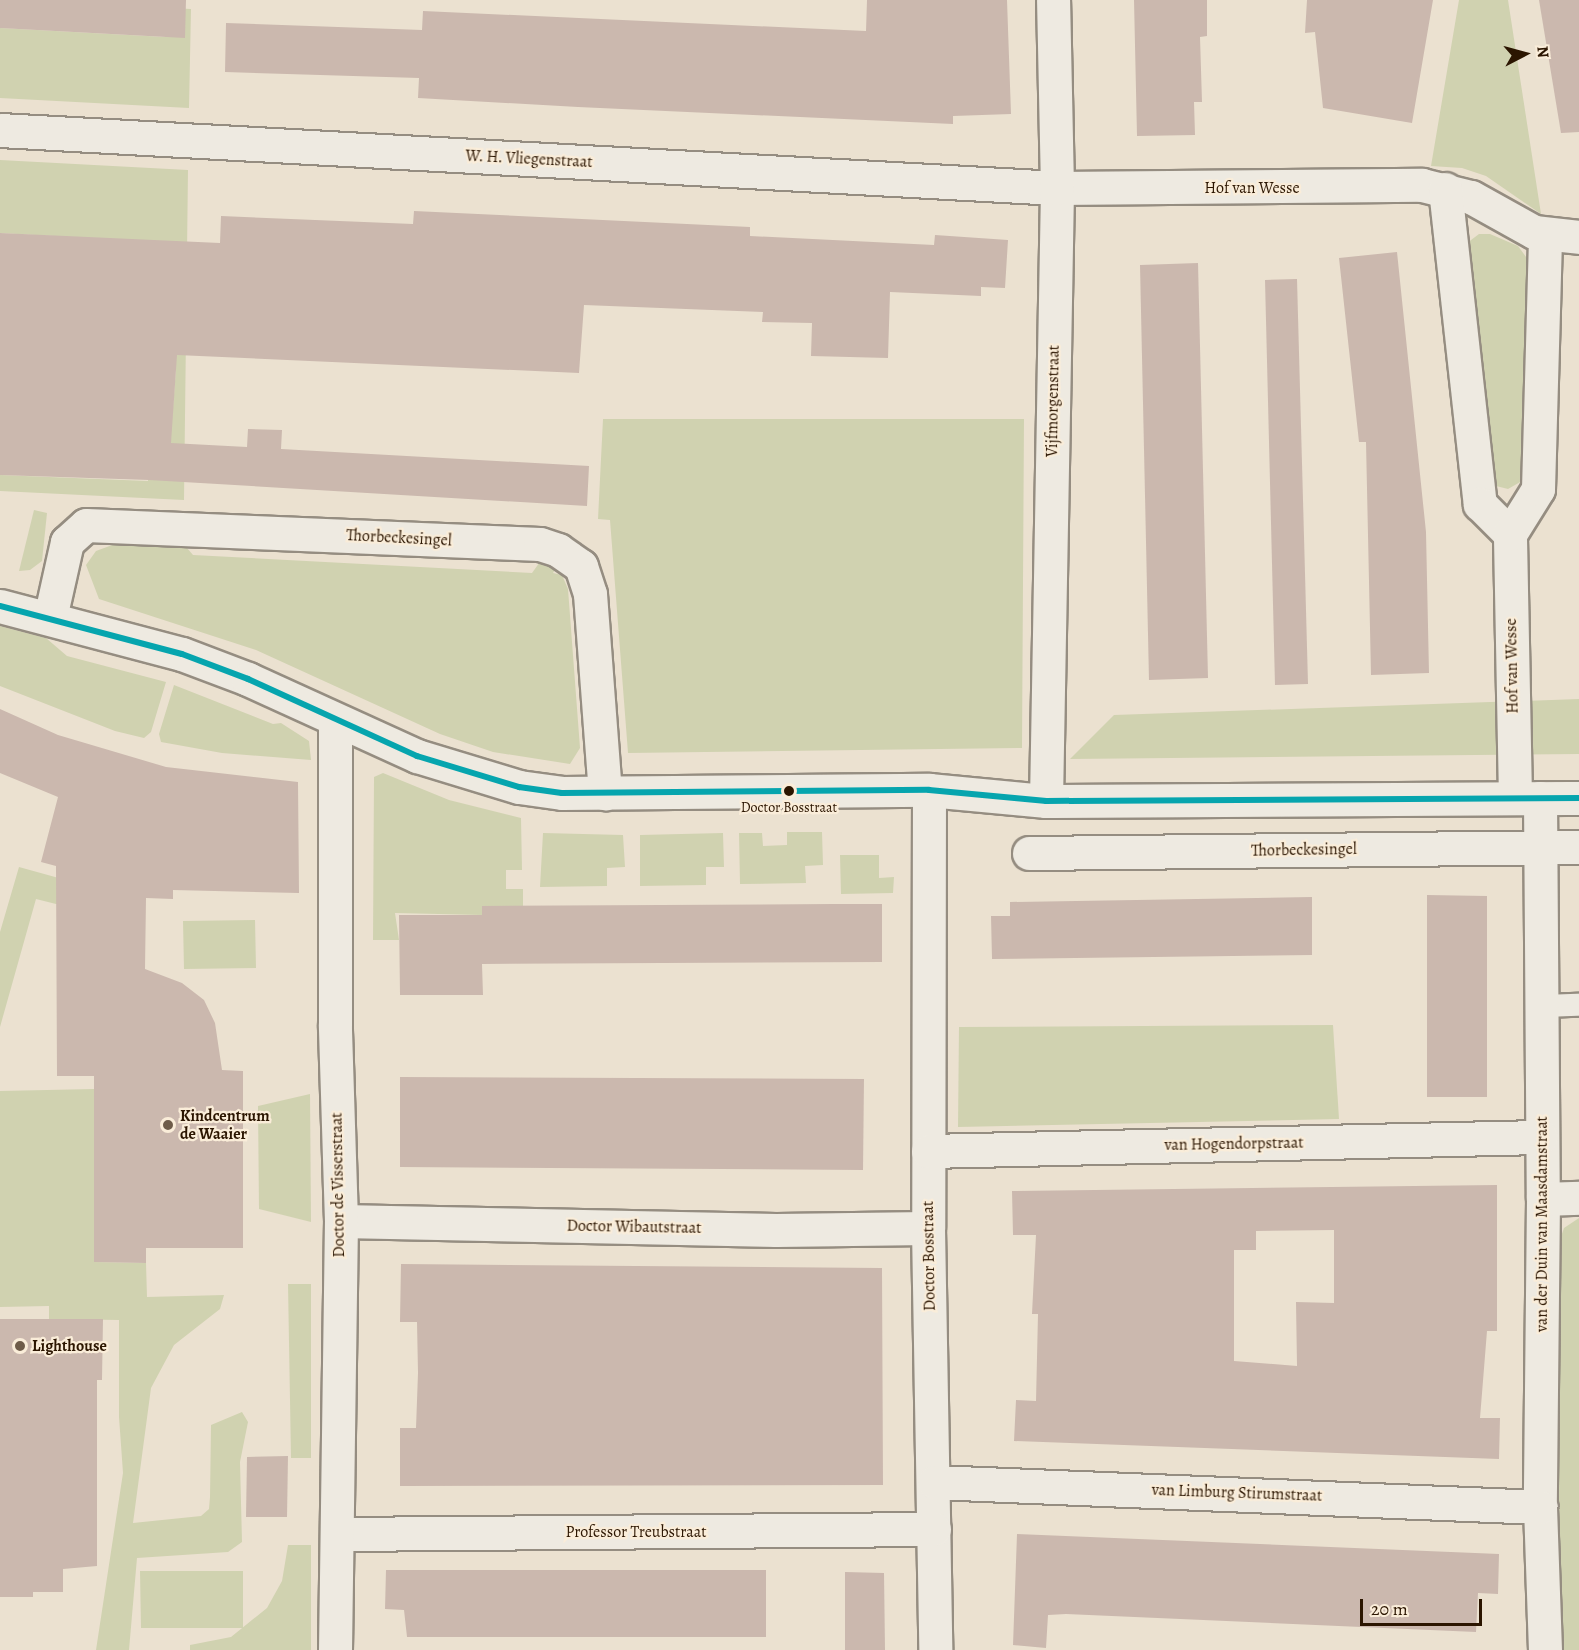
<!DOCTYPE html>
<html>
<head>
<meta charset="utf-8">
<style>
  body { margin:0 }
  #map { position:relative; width:1579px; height:1650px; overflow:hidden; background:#ebe1d0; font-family:Alegreya,serif }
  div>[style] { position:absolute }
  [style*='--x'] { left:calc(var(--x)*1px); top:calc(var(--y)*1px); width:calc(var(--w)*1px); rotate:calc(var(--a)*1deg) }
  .green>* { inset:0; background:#d0d2b0 }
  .building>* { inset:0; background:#cbb8ae }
  .roads { filter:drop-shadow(2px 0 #958d81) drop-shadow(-2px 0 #958d81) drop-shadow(0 2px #958d81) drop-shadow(0 -2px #958d81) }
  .lane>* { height:22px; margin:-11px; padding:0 11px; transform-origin:11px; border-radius:11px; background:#eeeae1 }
  .street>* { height:33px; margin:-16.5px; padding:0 16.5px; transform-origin:16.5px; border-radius:16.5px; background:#eeeae1 }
  .bus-1>* { height:6px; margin:-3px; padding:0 3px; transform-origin:3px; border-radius:3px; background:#06a5ae }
  .dots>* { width:16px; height:16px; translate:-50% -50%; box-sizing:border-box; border:3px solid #faedd9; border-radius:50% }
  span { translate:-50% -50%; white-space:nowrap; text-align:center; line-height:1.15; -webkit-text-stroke:4.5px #faedd9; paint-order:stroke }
  .bus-label { font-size:14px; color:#2b1500 }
  .street-label { font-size:16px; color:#2b1500 }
  .poi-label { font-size:16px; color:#2b1500; font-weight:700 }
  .left { translate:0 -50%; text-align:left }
  .north { position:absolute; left:1495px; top:24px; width:60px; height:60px; -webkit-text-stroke:4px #faedd9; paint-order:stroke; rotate:84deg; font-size:16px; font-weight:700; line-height:24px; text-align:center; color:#2b1500 }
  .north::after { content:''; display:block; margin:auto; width:21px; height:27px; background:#2b1500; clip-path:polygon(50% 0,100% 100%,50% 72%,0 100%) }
  .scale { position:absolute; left:1360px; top:1599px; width:122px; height:27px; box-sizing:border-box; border:3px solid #2b1500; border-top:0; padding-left:8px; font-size:18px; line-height:21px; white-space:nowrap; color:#2b1500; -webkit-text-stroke:4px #faedd9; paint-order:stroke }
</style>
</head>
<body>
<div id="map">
  <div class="green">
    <i style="clip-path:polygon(1459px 0,1508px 0,1541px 214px,1486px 176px,1462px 168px,1431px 166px)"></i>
    <i style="clip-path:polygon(170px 8px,191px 9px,189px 108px,0 98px,0 28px,165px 37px)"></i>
    <i style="clip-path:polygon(evenodd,0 160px,188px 170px,184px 500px,0 491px,0 475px,148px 481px,151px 418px,54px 236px,0 233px,0 160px,159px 368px,176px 369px,173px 407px,159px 368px)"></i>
    <i style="clip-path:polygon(1479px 234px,1490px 234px,1518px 246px,1529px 261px,1522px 481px,1508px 489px,1492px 485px,1485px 461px,1492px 460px,1473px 279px,1466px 279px,1467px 243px)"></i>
    <i style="clip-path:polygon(603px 419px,1024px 419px,1022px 748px,628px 753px,610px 520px,598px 519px)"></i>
    <i style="clip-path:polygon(34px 510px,47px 513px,42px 561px,30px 570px,19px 571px)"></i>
    <i style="clip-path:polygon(114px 538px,181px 541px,193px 555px,532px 573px,542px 559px,559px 563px,553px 573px,562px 575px,568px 589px,580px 748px,570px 764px,493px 752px,440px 734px,256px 650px,99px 599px,86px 565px,96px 551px,115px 544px)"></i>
    <i style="clip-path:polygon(0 626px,46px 638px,67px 656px,166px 682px,151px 732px,144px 738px,115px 731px,0 686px)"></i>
    <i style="clip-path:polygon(174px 685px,273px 724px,281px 723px,309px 741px,311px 760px,222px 753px,161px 742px,159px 734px)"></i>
    <i style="clip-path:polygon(1579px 699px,1579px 754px,1070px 759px,1114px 715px)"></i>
    <i style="clip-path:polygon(383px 773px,449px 800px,521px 818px,522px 870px,506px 870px,506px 889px,523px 889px,523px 906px,483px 906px,482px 915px,395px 913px,399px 940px,373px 940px,374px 777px)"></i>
    <i style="clip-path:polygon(787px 832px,822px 832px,823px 865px,805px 866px,806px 883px,740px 884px,739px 833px,762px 833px,763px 846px,787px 845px)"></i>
    <i style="clip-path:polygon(543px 833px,623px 835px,625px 867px,607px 868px,607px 886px,540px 887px)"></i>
    <i style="clip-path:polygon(723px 833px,724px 867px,706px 867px,706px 885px,640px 886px,640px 835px)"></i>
    <i style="clip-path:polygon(840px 855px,879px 855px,879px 878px,894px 877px,893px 893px,841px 894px)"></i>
    <i style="clip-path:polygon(19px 867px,120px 895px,119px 904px,56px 904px,36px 899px,0 1027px,0 932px)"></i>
    <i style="clip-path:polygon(255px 920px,256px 968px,184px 969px,183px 921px)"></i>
    <i style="clip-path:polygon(1333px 1025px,1339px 1119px,958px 1127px,959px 1027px)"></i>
    <i style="clip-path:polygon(94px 1089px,94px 1262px,146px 1263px,147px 1297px,224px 1295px,220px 1309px,174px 1345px,151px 1388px,133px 1523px,201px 1516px,209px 1509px,210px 1497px,211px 1425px,242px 1412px,248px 1422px,240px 1462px,242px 1542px,228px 1552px,137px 1558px,129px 1650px,96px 1650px,123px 1473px,119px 1417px,119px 1320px,49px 1319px,49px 1306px,0 1307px,0 1091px)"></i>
    <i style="clip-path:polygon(310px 1094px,311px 1222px,259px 1209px,258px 1106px)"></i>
    <i style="clip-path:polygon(1579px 1218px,1579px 1650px,1560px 1650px,1557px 1248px,1564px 1228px)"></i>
    <i style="clip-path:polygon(288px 1284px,311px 1284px,311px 1458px,291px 1458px)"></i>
    <i style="clip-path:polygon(288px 1545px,311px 1545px,311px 1650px,190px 1650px,190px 1645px,231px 1637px,267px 1608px,282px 1581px)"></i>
    <i style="clip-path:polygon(140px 1571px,243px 1571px,243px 1628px,141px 1628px)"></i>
  </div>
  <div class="building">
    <i style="clip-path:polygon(0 0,186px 0,185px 38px,0 28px)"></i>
    <i style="clip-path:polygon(867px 0,1007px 0,1011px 114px,953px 116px,953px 124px,578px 107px,418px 98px,419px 78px,225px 72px,226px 23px,422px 30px,423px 11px,866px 31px)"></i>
    <i style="clip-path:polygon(1134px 0,1207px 0,1207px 36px,1200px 37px,1202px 102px,1194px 102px,1195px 135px,1137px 136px)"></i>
    <i style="clip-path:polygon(1307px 0,1433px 0,1412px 123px,1323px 108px,1315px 32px,1305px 33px)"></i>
    <i style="clip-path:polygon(1539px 0,1579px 0,1579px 132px,1561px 133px)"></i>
    <i style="clip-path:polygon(414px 211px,750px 227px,750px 236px,934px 245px,935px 235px,1008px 240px,1005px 288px,981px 287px,981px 296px,890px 292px,888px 358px,811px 356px,812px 323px,762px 322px,763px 312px,584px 305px,579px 373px,177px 355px,171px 443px,247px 447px,248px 429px,282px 430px,281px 449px,589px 466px,587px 506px,149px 480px,0 475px,0 233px,220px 243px,221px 216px,413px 224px)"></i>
    <i style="clip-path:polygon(1397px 252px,1426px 532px,1429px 673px,1371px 675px,1366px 442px,1359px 442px,1339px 258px)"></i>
    <i style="clip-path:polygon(1198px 263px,1208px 678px,1149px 680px,1140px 265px)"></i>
    <i style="clip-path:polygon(1297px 279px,1308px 684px,1275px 685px,1265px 280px)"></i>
    <i style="clip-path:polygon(0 709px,58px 735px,166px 767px,298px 782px,299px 893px,173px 890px,173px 899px,146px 898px,145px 969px,182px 983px,204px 1000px,215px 1023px,222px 1070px,243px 1071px,243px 1248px,146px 1248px,146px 1263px,94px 1262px,94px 1076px,57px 1076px,56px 866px,41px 862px,58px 797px,0 773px)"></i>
    <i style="clip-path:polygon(1427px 895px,1487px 896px,1487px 1097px,1427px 1097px)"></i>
    <i style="clip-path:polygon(1312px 897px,1312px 955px,992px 959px,991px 916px,1010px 916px,1010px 902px)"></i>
    <i style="clip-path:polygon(834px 904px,882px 904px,882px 962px,482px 964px,483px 995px,400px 995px,399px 915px,482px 915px,482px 906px)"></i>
    <i style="clip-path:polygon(400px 1077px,864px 1079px,863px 1170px,400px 1167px)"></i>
    <i style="clip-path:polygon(evenodd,1497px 1185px,1497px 1331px,1487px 1331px,1480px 1418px,1500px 1418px,1499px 1459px,1014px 1441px,1016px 1400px,1036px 1401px,1038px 1314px,1032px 1314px,1036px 1235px,1013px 1235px,1012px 1191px,1497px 1185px,1334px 1230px,1334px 1303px,1296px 1302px,1297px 1366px,1234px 1361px,1234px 1250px,1256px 1250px,1256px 1231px,1334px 1230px)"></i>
    <i style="clip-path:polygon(401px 1264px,882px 1268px,883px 1485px,400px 1486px,400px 1428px,416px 1428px,418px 1373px,417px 1322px,400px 1322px)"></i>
    <i style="clip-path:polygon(0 1319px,103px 1319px,102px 1380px,97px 1380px,97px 1566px,63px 1569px,63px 1592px,33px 1592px,33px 1597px,0 1597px)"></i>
    <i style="clip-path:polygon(288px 1456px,287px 1517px,246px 1517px,247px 1457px)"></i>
    <i style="clip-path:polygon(1017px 1534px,1499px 1554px,1498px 1594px,1478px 1593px,1476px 1632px,1066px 1614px,1048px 1615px,1046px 1648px,1013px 1645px)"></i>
    <i style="clip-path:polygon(386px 1570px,766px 1570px,766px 1637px,407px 1637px,404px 1610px,385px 1609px)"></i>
    <i style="clip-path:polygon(845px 1572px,884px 1573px,885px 1650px,845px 1650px)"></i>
  </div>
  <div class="roads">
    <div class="lane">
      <i style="--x:1543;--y:1006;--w:36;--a:-2"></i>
    </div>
    <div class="street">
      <i style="--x:0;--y:130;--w:1059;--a:3.14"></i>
      <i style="--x:1057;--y:188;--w:365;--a:-0.5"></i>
      <i style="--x:1422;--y:185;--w:50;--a:13.8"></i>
      <i style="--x:1471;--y:197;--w:72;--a:29.1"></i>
      <i style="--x:1534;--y:232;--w:45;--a:6.3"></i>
      <i style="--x:1445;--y:189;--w:317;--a:83.7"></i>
      <i style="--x:1480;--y:504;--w:42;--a:45"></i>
      <i style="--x:0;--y:606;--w:188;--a:14.8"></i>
      <i style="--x:182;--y:654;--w:71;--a:20.7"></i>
      <i style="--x:248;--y:679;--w:186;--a:24.5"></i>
      <i style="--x:417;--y:756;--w:107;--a:16.9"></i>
      <i style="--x:519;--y:787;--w:43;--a:7.9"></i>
      <i style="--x:562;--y:793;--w:367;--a:-0.5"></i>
      <i style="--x:929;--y:790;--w:118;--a:5.4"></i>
      <i style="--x:1046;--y:801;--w:533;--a:-0.32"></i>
      <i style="--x:50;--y:618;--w:78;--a:-77.4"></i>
      <i style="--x:67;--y:542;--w:25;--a:-42"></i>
      <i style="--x:86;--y:525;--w:454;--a:2.4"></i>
      <i style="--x:540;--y:544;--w:19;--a:18"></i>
      <i style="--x:558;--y:550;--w:28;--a:35"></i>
      <i style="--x:581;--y:566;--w:29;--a:72"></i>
      <i style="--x:590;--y:594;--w:200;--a:85.7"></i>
      <i style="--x:929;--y:790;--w:438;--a:90.1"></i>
      <i style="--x:928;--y:1228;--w:422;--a:89"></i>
      <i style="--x:1515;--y:798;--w:264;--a:-91.1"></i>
      <i style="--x:1510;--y:534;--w:53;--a:-58.1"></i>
      <i style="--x:1538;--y:489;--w:254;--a:-88.4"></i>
      <i style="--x:1540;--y:798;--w:401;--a:89.6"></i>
      <i style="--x:1543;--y:1199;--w:308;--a:90.6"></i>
      <i style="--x:1540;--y:1507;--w:143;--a:88"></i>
      <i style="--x:1046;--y:801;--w:613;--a:-88.97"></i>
      <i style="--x:1057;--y:188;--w:188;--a:-91.2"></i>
      <i style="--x:1029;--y:853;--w:550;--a:-0.63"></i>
      <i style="--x:928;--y:1151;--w:613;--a:-1.31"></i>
      <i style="--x:1543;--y:1199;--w:36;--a:-2"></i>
      <i style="--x:341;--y:1221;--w:435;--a:1.2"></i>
      <i style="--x:776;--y:1230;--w:152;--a:-0.8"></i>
      <i style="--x:934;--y:1482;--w:607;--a:2.36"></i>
      <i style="--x:337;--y:1534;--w:597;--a:-0.48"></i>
      <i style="--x:335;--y:1650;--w:429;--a:-89.2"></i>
      <i style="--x:341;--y:1221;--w:196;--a:-91.8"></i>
      <i style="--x:335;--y:1025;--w:304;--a:-90"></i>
    </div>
  </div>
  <div class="bus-1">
    <i style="--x:0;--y:606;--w:188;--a:14.8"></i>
    <i style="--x:182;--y:654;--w:71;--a:20.7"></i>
    <i style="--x:248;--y:679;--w:186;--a:24.5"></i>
    <i style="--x:417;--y:756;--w:107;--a:16.9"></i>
    <i style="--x:519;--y:787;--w:43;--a:7.9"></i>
    <i style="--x:562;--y:793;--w:367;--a:-0.5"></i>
    <i style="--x:929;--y:790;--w:118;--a:5.4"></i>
    <i style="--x:1046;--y:801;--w:533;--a:-0.32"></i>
  </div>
  <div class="dots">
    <i style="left:789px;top:791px;background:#2b1500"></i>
    <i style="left:168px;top:1125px;background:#6e5c49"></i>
    <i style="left:20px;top:1346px;background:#6e5c49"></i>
  </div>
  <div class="bus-label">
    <span style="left:789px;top:808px">Doctor Bosstraat</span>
  </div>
  <div class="street-label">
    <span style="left:529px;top:159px;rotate:3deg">W. H. Vliegenstraat</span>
    <span style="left:1252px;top:188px">Hof van Wesse</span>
    <span style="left:1053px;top:401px;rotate:-89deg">Vijfmorgenstraat</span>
    <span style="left:399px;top:538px;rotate:3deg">Thorbeckesingel</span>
    <span style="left:1512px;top:666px;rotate:-91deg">Hof van Wesse</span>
    <span style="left:1304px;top:850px;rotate:-1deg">Thorbeckesingel</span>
    <span style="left:1234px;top:1144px;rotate:-1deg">van Hogendorpstraat</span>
    <span style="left:338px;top:1185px;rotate:-91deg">Doctor de Visserstraat</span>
    <span style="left:1542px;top:1224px;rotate:-90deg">van der Duin van Maasdamstraat</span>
    <span style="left:634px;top:1227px;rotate:1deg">Doctor Wibautstraat</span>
    <span style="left:929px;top:1256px;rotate:-91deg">Doctor Bosstraat</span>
    <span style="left:1237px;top:1493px;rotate:2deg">van Limburg Stirumstraat</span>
    <span style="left:636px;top:1532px">Professor Treubstraat</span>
  </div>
  <div class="poi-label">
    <span class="left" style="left:180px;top:1125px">Kindcentrum<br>de Waaier</span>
    <span class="left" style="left:32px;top:1346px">Lighthouse</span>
  </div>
  <div class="north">N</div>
  <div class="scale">20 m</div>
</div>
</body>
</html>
